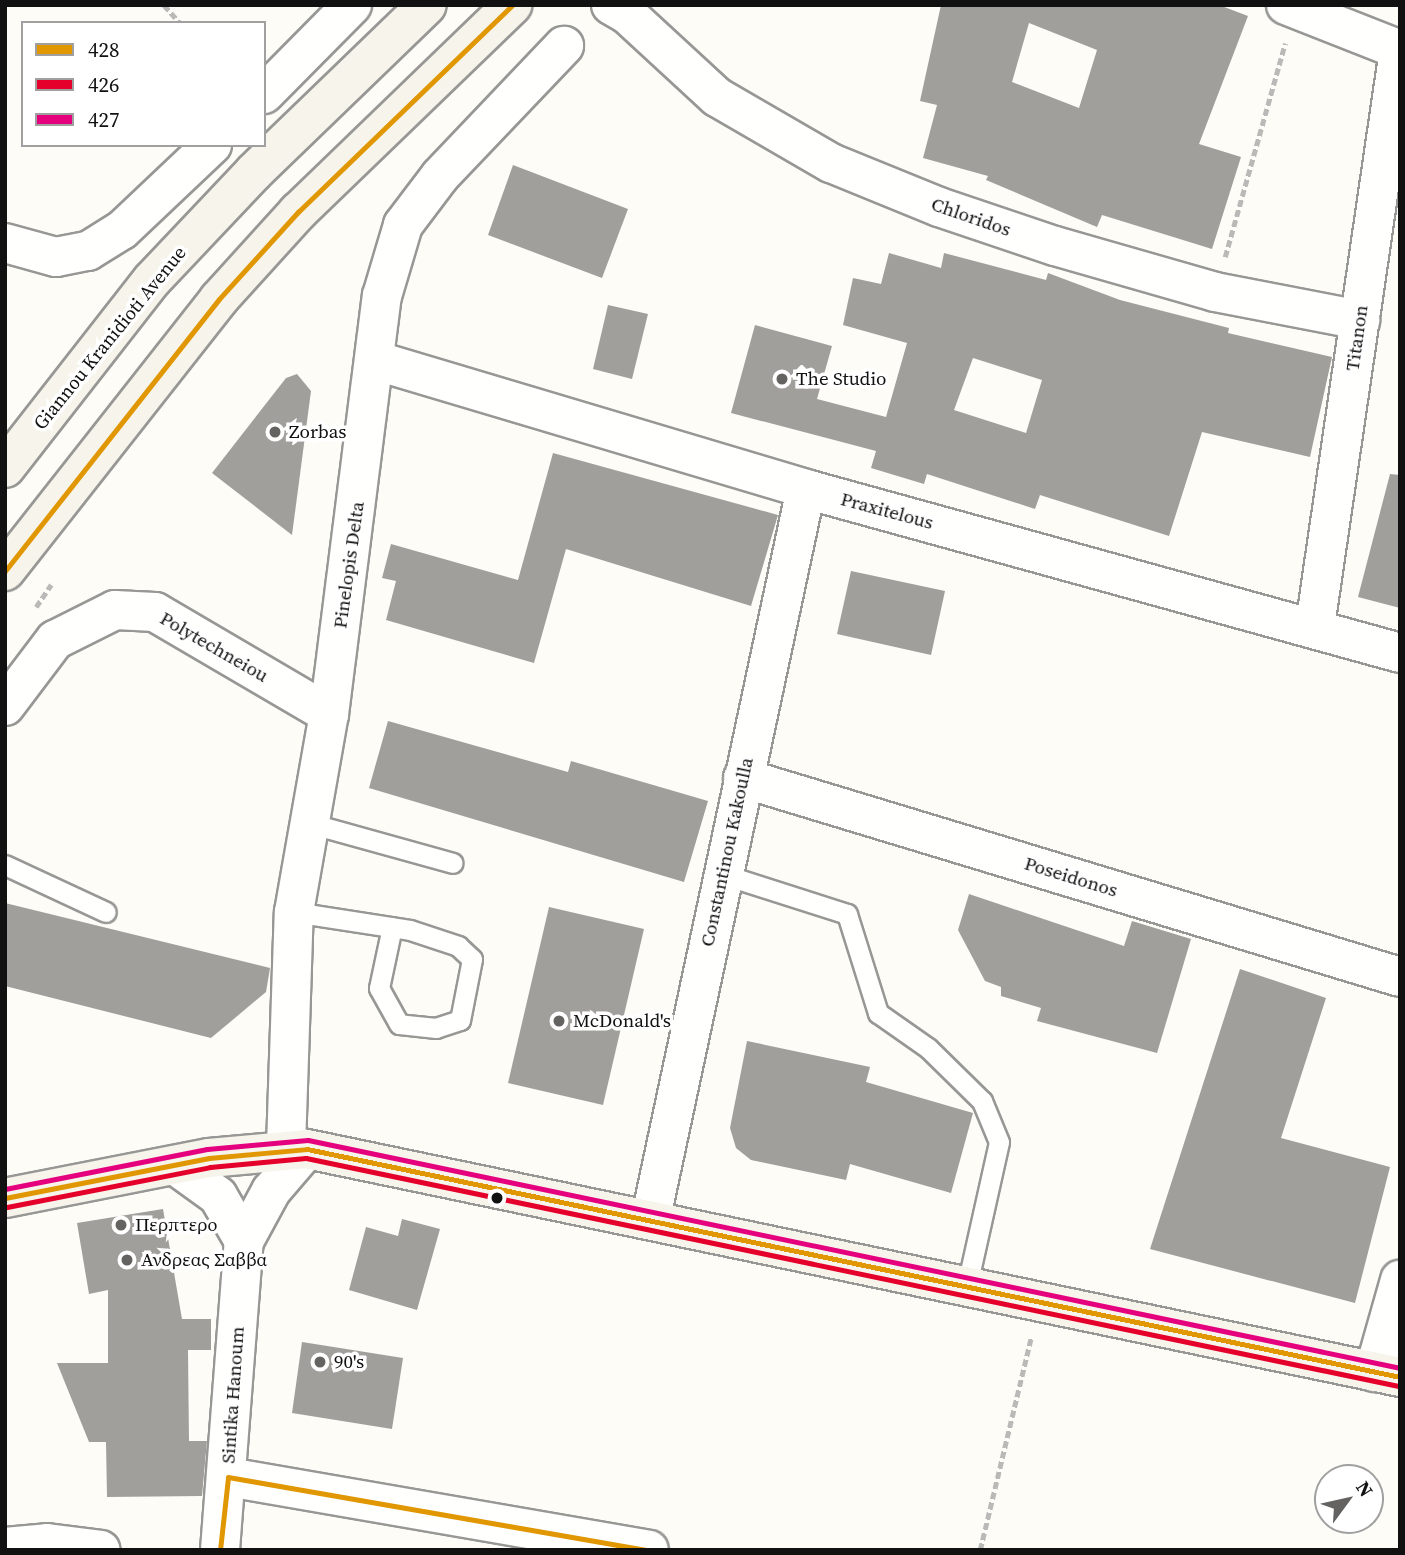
<!DOCTYPE html>
<html>
<head>
<meta charset="utf-8">
<style>
  body { margin:0 }
  #map { position:relative; width:1405px; height:1555px; overflow:hidden; background:#fdfcf7; font-family:"Source Serif 4",serif }
  div>[style] { position:absolute }
  [style*='--x'] { left:calc(var(--x)*1px); top:calc(var(--y)*1px); width:calc(var(--w)*1px); rotate:calc(var(--a)*1deg) }
  .building>* { inset:0; background:#a19f9c }
  .path>* { height:4.5px; margin-top:-2.25px; transform-origin:0; background:repeating-linear-gradient(90deg,#b9b9b8 0 7px,transparent 0 10.5px) }
  .roads { filter:drop-shadow(2px 0 #979795) drop-shadow(-2px 0 #979795) drop-shadow(0 2px #979795) drop-shadow(0 -2px #979795) }
  .lane>* { height:19px; margin:-9.5px; padding:0 9.5px; transform-origin:9.5px; border-radius:9.5px; background:#fffffe }
  .street>* { height:38px; margin:-19px; padding:0 19px; transform-origin:19px; border-radius:19px; background:#fffffe }
  .secondary>* { height:38px; margin:-19px; padding:0 19px; transform-origin:19px; border-radius:19px; background:#f6f4eb }
  .bus-1>* { height:5px; margin:-2.5px; padding:0 2.5px; transform-origin:2.5px; border-radius:2.5px; background:#e09702 }
  .bus-2>* { height:5px; margin:-2.5px; padding:0 2.5px; transform-origin:2.5px; border-radius:2.5px; background:#e4002b }
  .bus-3>* { height:5px; margin:-2.5px; padding:0 2.5px; transform-origin:2.5px; border-radius:2.5px; background:#e5007d }
  .dots>* { width:19px; height:19px; translate:-50% -50%; box-sizing:border-box; border:4px solid #fff; border-radius:50% }
  span { translate:-50% -50%; white-space:nowrap; text-align:center; line-height:1.15; -webkit-text-stroke:7px #fff; paint-order:stroke }
  .street-label { font-size:19px; color:#111 }
  .poi-label { font-size:19px; color:#111 }
  .left { translate:0 -50%; text-align:left }
  .frame { position:absolute; inset:0; border:7px solid #111; pointer-events:none }
  .legend { position:absolute; left:21px; top:21px; width:245px; height:126px; box-sizing:border-box; background:#fff; border:2px solid #a0a0a0; margin:0; padding:9px 12px; list-style:none; font-size:21px; color:#111 }
  .legend li { display:flex; align-items:center; gap:14px; height:35px }
  .legend b { width:35px; border:2px solid #a0a0a0 }
  .north { position:absolute; left:1314px; top:1464px; width:70px; height:70px; box-sizing:border-box; background:#fff; border:2px solid #a0a0a0; border-radius:50%; rotate:57deg; font-size:19px; font-weight:700; line-height:28px; text-align:center; color:#111 }
  .north::after { content:''; display:block; margin:auto; width:24px; height:32px; background:#646362; clip-path:polygon(50% 0,100% 100%,50% 72%,0 100%) }
</style>
</head>
<body>
<div id="map">
  <div class="building">
    <i style="clip-path:polygon(evenodd,941px 5px,1219px 5px,1248px 16px,1199px 144px,1241px 157px,1212px 249px,1102px 215px,1097px 227px,986px 180px,988px 176px,923px 158px,937px 105px,920px 101px,941px 5px,1029px 23px,1097px 50px,1079px 108px,1012px 82px,1029px 23px)"></i>
    <i style="clip-path:polygon(513px 165px,628px 209px,602px 278px,488px 235px)"></i>
    <i style="clip-path:polygon(evenodd,889px 253px,941px 268px,944px 253px,1046px 280px,1048px 273px,1120px 300px,1229px 328px,1228px 333px,1332px 357px,1310px 457px,1202px 432px,1169px 536px,1040px 495px,1035px 509px,927px 474px,924px 484px,871px 468px,876px 451px,731px 413px,755px 325px,832px 346px,817px 399px,886px 417px,907px 343px,843px 325px,853px 278px,881px 284px,889px 253px,973px 358px,1042px 380px,1026px 433px,954px 410px,973px 358px)"></i>
    <i style="clip-path:polygon(608px 305px,648px 314px,632px 379px,593px 369px)"></i>
    <i style="clip-path:polygon(297px 374px,311px 391px,292px 535px,212px 473px,286px 378px)"></i>
    <i style="clip-path:polygon(553px 453px,778px 515px,751px 606px,566px 549px,534px 663px,386px 620px,396px 581px,382px 578px,391px 544px,518px 580px)"></i>
    <i style="clip-path:polygon(1390px 474px,1400px 475px,1400px 608px,1358px 597px)"></i>
    <i style="clip-path:polygon(851px 571px,945px 591px,931px 655px,837px 634px)"></i>
    <i style="clip-path:polygon(388px 721px,568px 772px,571px 761px,708px 801px,684px 882px,369px 788px)"></i>
    <i style="clip-path:polygon(969px 894px,1124px 946px,1132px 921px,1191px 939px,1157px 1053px,1037px 1021px,1041px 1008px,1001px 996px,1001px 987px,985px 981px,958px 930px)"></i>
    <i style="clip-path:polygon(5px 903px,270px 968px,266px 992px,211px 1038px,5px 986px)"></i>
    <i style="clip-path:polygon(549px 907px,644px 929px,603px 1105px,508px 1083px)"></i>
    <i style="clip-path:polygon(1240px 969px,1326px 998px,1281px 1138px,1390px 1167px,1355px 1303px,1150px 1249px)"></i>
    <i style="clip-path:polygon(747px 1041px,870px 1067px,866px 1082px,973px 1113px,951px 1193px,850px 1164px,846px 1180px,751px 1160px,736px 1148px,730px 1128px)"></i>
    <i style="clip-path:polygon(163px 1209px,182px 1319px,211px 1319px,211px 1350px,188px 1350px,189px 1441px,207px 1441px,202px 1496px,107px 1497px,106px 1442px,89px 1442px,57px 1363px,108px 1363px,108px 1290px,89px 1294px,77px 1223px)"></i>
    <i style="clip-path:polygon(402px 1219px,440px 1229px,417px 1310px,349px 1290px,366px 1227px,398px 1236px)"></i>
    <i style="clip-path:polygon(302px 1342px,403px 1358px,392px 1429px,292px 1413px)"></i>
  </div>
  <div class="path">
    <i style="--x:164;--y:5;--w:24;--a:48"></i>
    <i style="--x:1225;--y:257;--w:222;--a:-74.3"></i>
    <i style="--x:36;--y:607;--w:27;--a:-56"></i>
    <i style="--x:980;--y:1550;--w:218;--a:-76.5"></i>
  </div>
  <div class="roads">
    <div class="lane">
      <i style="--x:309;--y:823;--w:149;--a:15.5"></i>
      <i style="--x:5;--y:865;--w:111;--a:25"></i>
      <i style="--x:722;--y:874;--w:131;--a:17.7"></i>
      <i style="--x:847;--y:914;--w:104;--a:72.6"></i>
      <i style="--x:878;--y:1013;--w:61;--a:35"></i>
      <i style="--x:928;--y:1048;--w:76;--a:44.5"></i>
      <i style="--x:982;--y:1101;--w:44;--a:67.5"></i>
      <i style="--x:999;--y:1142;--w:147;--a:102.6"></i>
      <i style="--x:294;--y:912;--w:117;--a:8.8"></i>
      <i style="--x:410;--y:930;--w:51;--a:18.4"></i>
      <i style="--x:458;--y:946;--w:19;--a:43"></i>
      <i style="--x:472;--y:959;--w:62;--a:101.1"></i>
      <i style="--x:460;--y:1020;--w:25;--a:162"></i>
      <i style="--x:436;--y:1028;--w:37;--a:-174"></i>
      <i style="--x:399;--y:1024;--w:41;--a:-119.1"></i>
      <i style="--x:379;--y:988;--w:62;--a:-78"></i>
    </div>
    <div class="street">
      <i style="--x:611;--y:5;--w:20;--a:30"></i>
      <i style="--x:628;--y:15;--w:121;--a:42.7"></i>
      <i style="--x:717;--y:97;--w:132;--a:30.1"></i>
      <i style="--x:831;--y:163;--w:117;--a:22.2"></i>
      <i style="--x:939;--y:207;--w:122;--a:18.6"></i>
      <i style="--x:1055;--y:246;--w:166;--a:16"></i>
      <i style="--x:1215;--y:292;--w:148;--a:10.9"></i>
      <i style="--x:1286;--y:5;--w:123;--a:21.5"></i>
      <i style="--x:264;--y:94;--w:125;--a:-45.3"></i>
      <i style="--x:5;--y:243;--w:53;--a:15.4"></i>
      <i style="--x:56;--y:257;--w:33;--a:-11"></i>
      <i style="--x:88;--y:251;--w:40;--a:-32"></i>
      <i style="--x:122;--y:230;--w:124;--a:-43.4"></i>
      <i style="--x:377;--y:361;--w:448;--a:16.6"></i>
      <i style="--x:806;--y:489;--w:616;--a:15.43"></i>
      <i style="--x:1315;--y:626;--w:582;--a:-81.7"></i>
      <i style="--x:5;--y:706;--w:83;--a:-52.9"></i>
      <i style="--x:55;--y:640;--w:67;--a:-26.6"></i>
      <i style="--x:115;--y:610;--w:40;--a:2.9"></i>
      <i style="--x:155;--y:612;--w:202;--a:30.4"></i>
      <i style="--x:743;--y:778;--w:686;--a:16.85"></i>
      <i style="--x:286;--y:1147;--w:235;--a:-88.1"></i>
      <i style="--x:294;--y:912;--w:201;--a:-80"></i>
      <i style="--x:329;--y:714;--w:421;--a:-82.8"></i>
      <i style="--x:382;--y:296;--w:74;--a:-73.5"></i>
      <i style="--x:403;--y:225;--w:61;--a:-52.9"></i>
      <i style="--x:440;--y:176;--w:180;--a:-46.4"></i>
      <i style="--x:175;--y:1165;--w:53;--a:35.8"></i>
      <i style="--x:218;--y:1196;--w:52;--a:60"></i>
      <i style="--x:651;--y:1217;--w:744;--a:-77.98"></i>
      <i style="--x:1374;--y:1372;--w:96;--a:-74.2"></i>
      <i style="--x:228;--y:1477;--w:427;--a:9.8"></i>
      <i style="--x:5;--y:1547;--w:42;--a:-5.4"></i>
      <i style="--x:47;--y:1543;--w:54;--a:7.4"></i>
      <i style="--x:220;--y:1550;--w:310;--a:-85.6"></i>
      <i style="--x:244;--y:1241;--w:57;--a:-61.6"></i>
      <i style="--x:271;--y:1191;--w:55;--a:-49.4"></i>
    </div>
    <div class="secondary">
      <i style="--x:5;--y:468;--w:239;--a:-52"></i>
      <i style="--x:152;--y:280;--w:149;--a:-46.6"></i>
      <i style="--x:254;--y:172;--w:240;--a:-44"></i>
      <i style="--x:5;--y:571;--w:346;--a:-51.8"></i>
      <i style="--x:219;--y:299;--w:118;--a:-47.8"></i>
      <i style="--x:298;--y:212;--w:298;--a:-44"></i>
      <i style="--x:5;--y:1198;--w:208;--a:-11.1"></i>
      <i style="--x:209;--y:1158;--w:98;--a:-5.2"></i>
      <i style="--x:307;--y:1149;--w:1117;--a:11.78"></i>
    </div>
  </div>
  <div class="bus-1">
    <i style="--x:5;--y:571;--w:346;--a:-51.8"></i>
    <i style="--x:219;--y:299;--w:118;--a:-47.8"></i>
    <i style="--x:298;--y:212;--w:298;--a:-44"></i>
    <i style="--x:5;--y:1198;--w:208;--a:-11.1"></i>
    <i style="--x:209;--y:1158;--w:98;--a:-5.2"></i>
    <i style="--x:307;--y:1149;--w:1117;--a:11.78"></i>
    <i style="--x:228;--y:1477;--w:426;--a:9.9"></i>
    <i style="--x:220;--y:1550;--w:73;--a:-83.7"></i>
  </div>
  <div class="bus-2">
    <i style="--x:7;--y:1207;--w:207;--a:-11.1"></i>
    <i style="--x:210;--y:1167;--w:96;--a:-5.4"></i>
    <i style="--x:306;--y:1158;--w:1116;--a:11.79"></i>
  </div>
  <div class="bus-3">
    <i style="--x:5;--y:1189;--w:206;--a:-11.2"></i>
    <i style="--x:207;--y:1149;--w:101;--a:-5.1"></i>
    <i style="--x:308;--y:1140;--w:1116;--a:11.79"></i>
  </div>
  <div class="dots">
    <i style="left:782px;top:379px;background:#646362"></i>
    <i style="left:275px;top:432px;background:#646362"></i>
    <i style="left:559px;top:1021px;background:#646362"></i>
    <i style="left:497px;top:1198px;background:#111"></i>
    <i style="left:121px;top:1225px;background:#646362"></i>
    <i style="left:127px;top:1260px;background:#646362"></i>
    <i style="left:320px;top:1362px;background:#646362"></i>
  </div>
  <div class="street-label">
    <span style="left:971px;top:217px;rotate:19deg">Chloridos</span>
    <span style="left:110px;top:338px;rotate:-51deg">Giannou Kranidioti Avenue</span>
    <span style="left:1357px;top:338px;rotate:-82deg">Titanon</span>
    <span style="left:887px;top:511px;rotate:15deg">Praxitelous</span>
    <span style="left:349px;top:565px;rotate:-82deg">Pinelopis Delta</span>
    <span style="left:214px;top:647px;rotate:30deg">Polytechneiou</span>
    <span style="left:727px;top:852px;rotate:-78deg">Constantinou Kakoulla</span>
    <span style="left:1071px;top:877px;rotate:17deg">Poseidonos</span>
    <span style="left:233px;top:1395px;rotate:-86deg">Sintika Hanoum</span>
  </div>
  <div class="poi-label">
    <span class="left" style="left:796px;top:379px">The Studio</span>
    <span class="left" style="left:289px;top:432px">Zorbas</span>
    <span class="left" style="left:573px;top:1021px">McDonald's</span>
    <span class="left" style="left:135px;top:1225px">Περπτερο</span>
    <span class="left" style="left:141px;top:1260px">Ανδρεας Σαββα</span>
    <span class="left" style="left:334px;top:1362px">90's</span>
  </div>
  <div class="frame"></div>
  <ul class="legend">
  <li><b style="height:9px;background:#e09702"></b>428</li>
  <li><b style="height:9px;background:#e4002b"></b>426</li>
  <li><b style="height:9px;background:#e5007d"></b>427</li>
  </ul>
  <div class="north">N</div>
</div>
</body>
</html>
